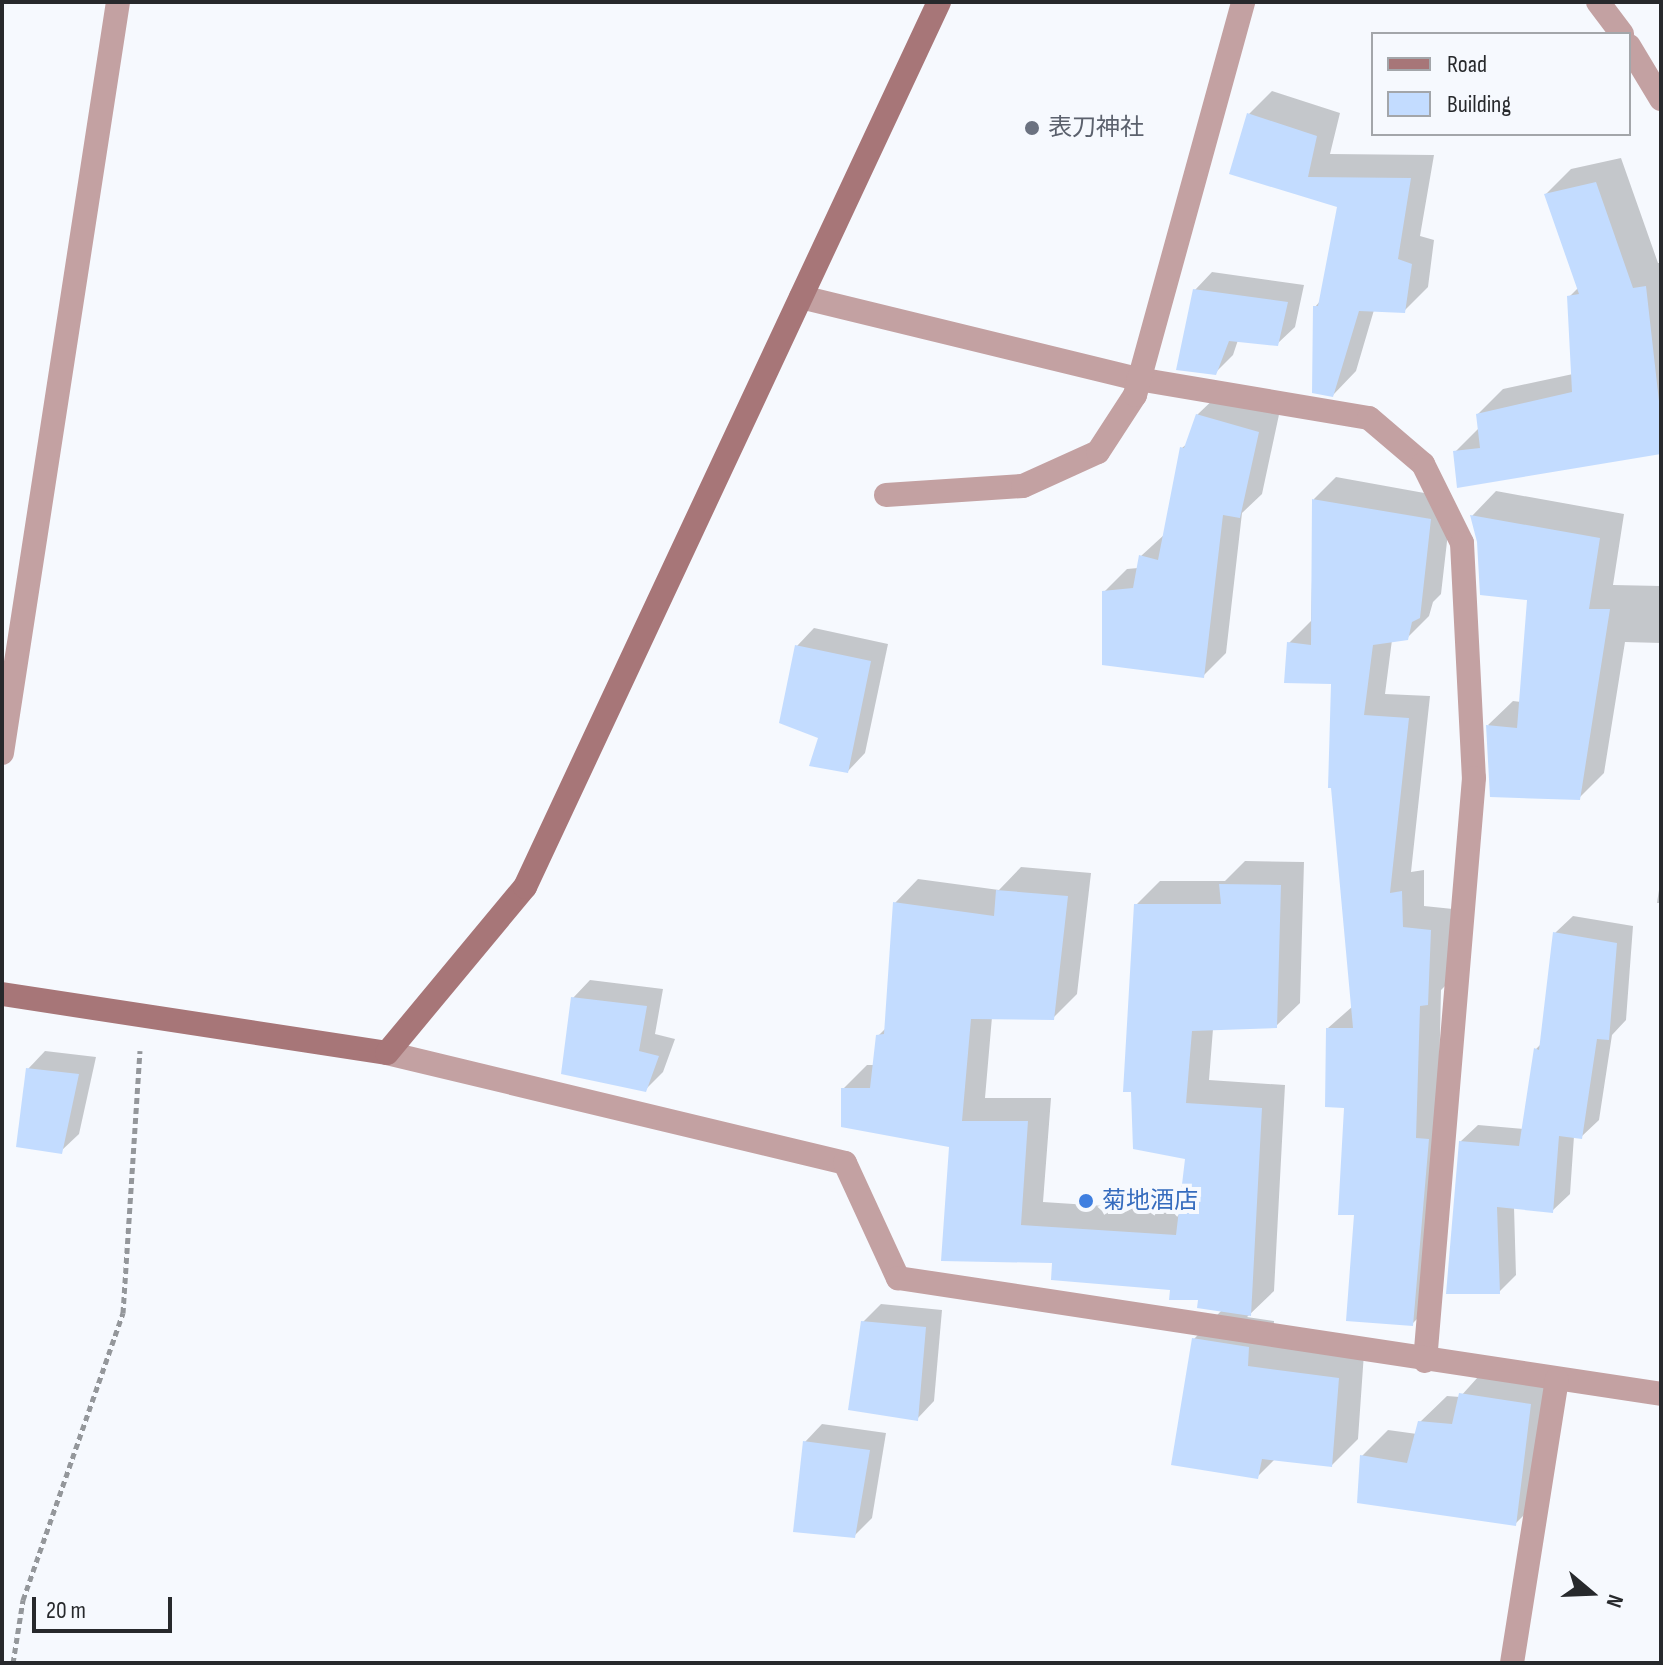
<!DOCTYPE html>
<html>
<head>
<meta charset="utf-8">
<style>
  body { margin:0 }
  #map { position:relative; width:1663px; height:1665px; overflow:hidden; background:#f6f9fe; font-family:"Sofia Sans Condensed","Noto Sans JP",sans-serif }
  div>[style] { position:absolute }
  [style*='--x'] { left:calc(var(--x)*1px); top:calc(var(--y)*1px); width:calc(var(--w)*1px); rotate:calc(var(--a)*1deg) }
  .shadow>* { inset:0; background:#0003 }
  .building>* { inset:0; background:#c3dcff }
  .path>* { height:5px; margin-top:-2.5px; transform-origin:0; background:repeating-linear-gradient(90deg,#94979b 0 6px,transparent 0 10px) }
  .street>* { height:24px; margin:-12px; padding:0 12px; transform-origin:12px; border-radius:12px; background:#c3a1a2 }
  .secondary>* { height:24px; margin:-12px; padding:0 12px; transform-origin:12px; border-radius:12px; background:#a77678 }
  .dots>* { width:22px; height:22px; translate:-50% -50%; box-sizing:border-box; border:4px solid #f6f9fe; border-radius:50% }
  span { translate:-50% -50%; white-space:nowrap; text-align:center; line-height:1.15; -webkit-text-stroke:8px #f6f9fe; paint-order:stroke }
  .worship-label { font-size:24px; color:#5b616d }
  .left { translate:0 -50%; text-align:left }
  .shop-label { font-size:24px; color:#366cbe }
  .frame { position:absolute; inset:0; border:4px solid #27292c; pointer-events:none }
  .legend { position:absolute; left:1371px; top:32px; width:260px; height:104px; box-sizing:border-box; background:#f6f9fe; border:2px solid #a3a6aa; margin:0; padding:10px 14px; list-style:none; font-size:24px; color:#27292c }
  .legend li { display:flex; align-items:center; gap:16px; height:40px }
  .legend b { width:40px; border:2px solid #a3a6aa }
  .north { position:absolute; left:1551px; top:1553px; width:80px; height:80px; -webkit-text-stroke:6px #f6f9fe; paint-order:stroke; rotate:109deg; font-size:22px; font-weight:700; line-height:32px; text-align:center; color:#27292c }
  .north::after { content:''; display:block; margin:auto; width:28px; height:36px; background:#27292c; clip-path:polygon(50% 0,100% 100%,50% 72%,0 100%) }
  .scale { position:absolute; left:32px; top:1597px; width:140px; height:36px; box-sizing:border-box; border:4px solid #27292c; border-top:0; padding-left:10px; font-size:24px; line-height:28px; white-space:nowrap; color:#27292c; -webkit-text-stroke:6px #f6f9fe; paint-order:stroke }
</style>
</head>
<body>
<div id="map">
  <div class="shadow">
    <i style="clip-path:polygon(1272px 91px,1340px 113px,1330px 154px,1434px 155px,1420px 236px,1434px 240px,1428px 287px,1404px 311px,1374px 310px,1356px 371px,1333px 395px,1315px 307px,1321px 300px,1340px 206px,1232px 172px,1249px 114px)"></i>
    <i style="clip-path:polygon(1621px 158px,1658px 263px,1661px 263px,1661px 452px,1455px 452px,1480px 427px,1478px 414px,1503px 389px,1573px 374px,1569px 297px,1578px 288px,1546px 194px,1571px 169px)"></i>
    <i style="clip-path:polygon(1212px 272px,1304px 285px,1295px 327px,1277px 344px,1238px 340px,1233px 355px,1215px 373px,1195px 290px)"></i>
    <i style="clip-path:polygon(1220px 393px,1280px 410px,1262px 494px,1242px 513px,1226px 653px,1203px 676px,1104px 592px,1127px 569px,1138px 568px,1141px 556px,1165px 534px,1182px 448px,1188px 443px,1197px 415px)"></i>
    <i style="clip-path:polygon(1336px 477px,1452px 498px,1441px 594px,1433px 602px,1429px 616px,1407px 638px,1392px 640px,1385px 694px,1430px 696px,1411px 872px,1424px 870px,1424px 906px,1453px 909px,1450px 981px,1441px 990px,1434px 1302px,1412px 1324px,1347px 1106px,1328px 1028px,1353px 1006px,1333px 682px,1289px 643px,1311px 621px,1314px 499px)"></i>
    <i style="clip-path:polygon(1496px 491px,1624px 514px,1613px 585px,1661px 586px,1661px 643px,1625px 642px,1604px 773px,1579px 798px,1488px 725px,1513px 701px,1521px 702px,1529px 598px,1479px 542px,1472px 516px)"></i>
    <i style="clip-path:polygon(814px 628px,888px 644px,865px 753px,848px 771px,820px 737px,797px 646px)"></i>
    <i style="clip-path:polygon(1245px 861px,1304px 862px,1300px 1003px,1276px 1026px,1213px 1029px,1209px 1080px,1285px 1085px,1274px 1291px,1247px 1317px,1274px 1321px,1273px 1340px,1364px 1353px,1358px 1439px,1332px 1465px,1276px 1458px,1257px 1477px,1194px 1339px,1222px 1310px,1173px 1288px,1054px 1261px,943px 1259px,952px 1145px,843px 1089px,867px 1065px,875px 1065px,878px 1036px,886px 1028px,895px 903px,918px 879px,999px 890px,1021px 867px,1091px 873px,1077px 994px,1053px 1018px,992px 1017px,985px 1098px,1051px 1098px,1043px 1202px,1181px 1211px,1187px 1158px,1136px 905px,1160px 881px,1225px 881px)"></i>
    <i style="clip-path:polygon(1661px 877px,1661px 903px,1657px 903px)"></i>
    <i style="clip-path:polygon(1573px 916px,1633px 926px,1626px 1020px,1612px 1035px,1599px 1120px,1581px 1137px,1574px 1136px,1570px 1194px,1552px 1211px,1514px 1207px,1516px 1275px,1499px 1292px,1460px 1142px,1478px 1125px,1524px 1129px,1536px 1049px,1542px 1043px,1555px 933px)"></i>
    <i style="clip-path:polygon(590px 980px,663px 989px,655px 1034px,675px 1039px,663px 1072px,645px 1090px,573px 998px)"></i>
    <i style="clip-path:polygon(45px 1051px,96px 1057px,79px 1134px,61px 1151px,28px 1069px)"></i>
    <i style="clip-path:polygon(881px 1304px,942px 1310px,934px 1401px,917px 1419px,863px 1322px)"></i>
    <i style="clip-path:polygon(1487px 1367px,1556px 1379px,1541px 1498px,1515px 1524px,1362px 1456px,1388px 1430px,1417px 1434px,1420px 1422px,1447px 1396px,1460px 1397px)"></i>
    <i style="clip-path:polygon(822px 1424px,886px 1433px,872px 1518px,855px 1535px,805px 1442px)"></i>
  </div>
  <div class="building">
    <i style="clip-path:polygon(1247px 113px,1317px 136px,1308px 177px,1411px 178px,1398px 259px,1412px 264px,1405px 313px,1359px 311px,1333px 397px,1312px 393px,1313px 306px,1318px 306px,1337px 207px,1229px 174px)"></i>
    <i style="clip-path:polygon(1596px 182px,1633px 288px,1646px 286px,1661px 419px,1661px 454px,1457px 488px,1453px 451px,1480px 448px,1476px 414px,1572px 392px,1567px 296px,1579px 294px,1544px 194px)"></i>
    <i style="clip-path:polygon(1193px 289px,1288px 302px,1278px 346px,1229px 341px,1216px 375px,1176px 370px)"></i>
    <i style="clip-path:polygon(1196px 414px,1259px 432px,1240px 518px,1223px 515px,1204px 678px,1102px 665px,1102px 591px,1133px 588px,1139px 555px,1158px 560px,1180px 447px,1184px 448px)"></i>
    <i style="clip-path:polygon(1312px 499px,1431px 519px,1420px 618px,1412px 622px,1408px 640px,1373px 645px,1364px 715px,1409px 718px,1390px 893px,1402px 891px,1403px 927px,1431px 930px,1428px 1005px,1420px 1006px,1416px 1138px,1429px 1139px,1413px 1326px,1346px 1321px,1354px 1215px,1338px 1215px,1344px 1108px,1325px 1107px,1326px 1028px,1353px 1028px,1331px 788px,1328px 788px,1331px 684px,1284px 683px,1287px 642px,1311px 645px)"></i>
    <i style="clip-path:polygon(1470px 515px,1600px 538px,1589px 609px,1610px 609px,1580px 800px,1490px 797px,1486px 725px,1517px 728px,1527px 600px,1480px 595px,1477px 542px)"></i>
    <i style="clip-path:polygon(795px 645px,871px 661px,848px 773px,809px 766px,818px 738px,779px 723px)"></i>
    <i style="clip-path:polygon(1219px 884px,1281px 885px,1277px 1028px,1192px 1031px,1186px 1103px,1262px 1108px,1251px 1316px,1197px 1308px,1198px 1300px,1169px 1300px,1170px 1290px,1051px 1280px,1052px 1263px,941px 1261px,949px 1147px,841px 1127px,841px 1088px,870px 1088px,876px 1035px,884px 1034px,893px 902px,994px 916px,996px 890px,1068px 896px,1054px 1020px,971px 1019px,962px 1121px,1028px 1121px,1021px 1225px,1176px 1235px,1185px 1159px,1133px 1149px,1131px 1092px,1123px 1092px,1134px 904px,1221px 904px)"></i>
    <i style="clip-path:polygon(1553px 932px,1617px 943px,1609px 1040px,1597px 1039px,1582px 1139px,1559px 1136px,1553px 1213px,1497px 1207px,1500px 1294px,1446px 1294px,1459px 1141px,1519px 1146px,1534px 1048px,1539px 1050px)"></i>
    <i style="clip-path:polygon(571px 997px,647px 1006px,639px 1051px,659px 1056px,646px 1092px,561px 1074px)"></i>
    <i style="clip-path:polygon(26px 1068px,79px 1074px,62px 1154px,16px 1147px)"></i>
    <i style="clip-path:polygon(861px 1321px,926px 1327px,918px 1421px,848px 1410px)"></i>
    <i style="clip-path:polygon(1192px 1338px,1249px 1347px,1248px 1366px,1339px 1378px,1332px 1467px,1262px 1459px,1258px 1479px,1171px 1465px)"></i>
    <i style="clip-path:polygon(1459px 1393px,1531px 1404px,1516px 1526px,1357px 1503px,1360px 1455px,1407px 1463px,1418px 1421px,1452px 1424px)"></i>
    <i style="clip-path:polygon(803px 1441px,870px 1450px,855px 1538px,793px 1532px)"></i>
  </div>
  <div class="path">
    <i style="--x:13;--y:1663;--w:64;--a:-81"></i>
    <i style="--x:23;--y:1600;--w:304;--a:-70.8"></i>
    <i style="--x:123;--y:1313;--w:263;--a:-86.3"></i>
  </div>
  <div class="street">
    <i style="--x:1598;--y:2;--w:40;--a:53"></i>
    <i style="--x:1629;--y:46;--w:62;--a:58.9"></i>
    <i style="--x:801;--y:297;--w:347;--a:13.7"></i>
    <i style="--x:1138;--y:379;--w:234;--a:9.6"></i>
    <i style="--x:1369;--y:418;--w:71;--a:40.4"></i>
    <i style="--x:1423;--y:464;--w:88;--a:63.7"></i>
    <i style="--x:1462;--y:543;--w:235;--a:87.1"></i>
    <i style="--x:1474;--y:778;--w:585;--a:94.8"></i>
    <i style="--x:886;--y:495;--w:137;--a:-3.8"></i>
    <i style="--x:1023;--y:486;--w:82;--a:-24.4"></i>
    <i style="--x:1098;--y:452;--w:68;--a:-57"></i>
    <i style="--x:1135;--y:395;--w:408;--a:-74.6"></i>
    <i style="--x:2;--y:753;--w:760;--a:-81.22"></i>
    <i style="--x:387;--y:1053;--w:471;--a:13.5"></i>
    <i style="--x:845;--y:1163;--w:127;--a:65.3"></i>
    <i style="--x:898;--y:1278;--w:772;--a:8.64"></i>
    <i style="--x:1512;--y:1663;--w:287;--a:-81"></i>
  </div>
  <div class="secondary">
    <i style="--x:2;--y:994;--w:389;--a:8.7"></i>
    <i style="--x:387;--y:1053;--w:216;--a:-50.3"></i>
    <i style="--x:525;--y:887;--w:977;--a:-64.93"></i>
  </div>
  <div class="dots">
    <i style="left:1032px;top:128px;background:#6b7280"></i>
    <i style="left:1086px;top:1201px;background:#3f7fe0"></i>
  </div>
  <div class="worship-label">
    <span class="left" style="left:1048px;top:128px">表刀神社</span>
  </div>
  <div class="shop-label">
    <span class="left" style="left:1102px;top:1201px">菊地酒店</span>
  </div>
  <div class="frame"></div>
  <ul class="legend">
  <li><b style="height:10px;background:#a77678"></b>Road</li>
  <li><b style="height:22px;background:#c3dcff"></b>Building</li>
  </ul>
  <div class="north">N</div>
  <div class="scale">20 m</div>
</div>
</body>
</html>
